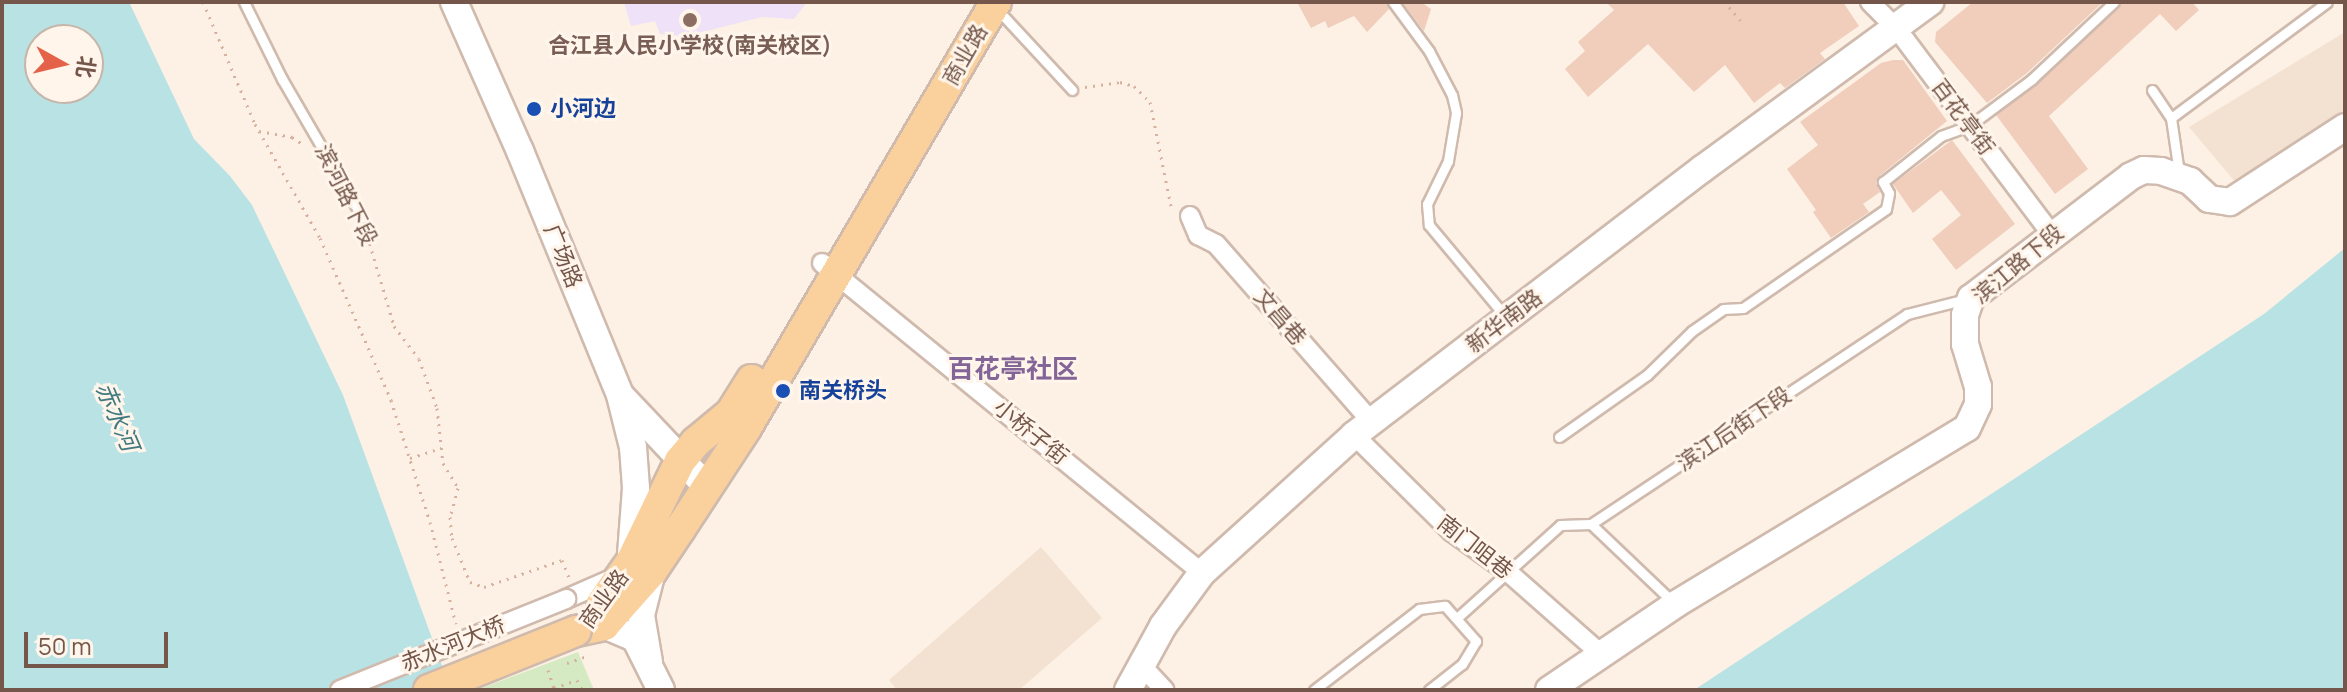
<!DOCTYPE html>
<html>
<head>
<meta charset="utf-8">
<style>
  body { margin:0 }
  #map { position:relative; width:2347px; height:692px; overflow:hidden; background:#fcf1e4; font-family:Manrope,"Noto Sans SC",sans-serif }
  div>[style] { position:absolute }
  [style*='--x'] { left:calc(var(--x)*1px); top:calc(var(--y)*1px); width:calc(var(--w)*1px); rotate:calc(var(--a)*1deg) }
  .residential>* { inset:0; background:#f3e2d2 }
  .education>* { inset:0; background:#eee1f8 }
  .green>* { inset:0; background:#d5e9c2 }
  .water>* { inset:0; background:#b9e2e5 }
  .building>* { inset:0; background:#f1cdbc }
  .path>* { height:3px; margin-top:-1.5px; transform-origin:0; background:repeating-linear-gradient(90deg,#d6b19f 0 2px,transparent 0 8px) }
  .roads { filter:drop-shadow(2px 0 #cfbaad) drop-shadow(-2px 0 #cfbaad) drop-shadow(0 2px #cfbaad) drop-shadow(0 -2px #cfbaad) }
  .lane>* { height:9px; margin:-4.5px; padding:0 4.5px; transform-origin:4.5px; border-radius:4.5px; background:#fff }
  .street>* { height:18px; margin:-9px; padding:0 9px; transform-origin:9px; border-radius:9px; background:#fff }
  .secondary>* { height:26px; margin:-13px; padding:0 13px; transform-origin:13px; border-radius:13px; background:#fff }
  .primary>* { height:30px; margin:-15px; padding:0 15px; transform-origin:15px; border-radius:15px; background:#fad19d }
  .bridges { filter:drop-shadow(2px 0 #cfbaad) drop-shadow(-2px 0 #cfbaad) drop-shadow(0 2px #cfbaad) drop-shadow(0 -2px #cfbaad) }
  .street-bridge>* { height:18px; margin:-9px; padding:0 9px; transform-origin:9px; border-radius:9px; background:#fff }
  .primary-bridge>* { height:30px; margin:-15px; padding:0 15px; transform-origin:15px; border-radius:15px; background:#fad19d }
  .dots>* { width:22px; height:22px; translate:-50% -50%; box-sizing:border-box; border:4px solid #fff5ea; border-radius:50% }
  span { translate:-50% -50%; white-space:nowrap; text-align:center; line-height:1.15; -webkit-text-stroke:6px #fff5ea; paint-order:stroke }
  .education-label { font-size:22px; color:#785e54; font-weight:700 }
  .street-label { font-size:22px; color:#74564a }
  .transit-label { font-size:22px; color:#164399; font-weight:700 }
  .left { translate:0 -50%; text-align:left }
  .water-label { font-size:24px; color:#417a80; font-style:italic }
  .quarter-label { font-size:26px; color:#836597; font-weight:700 }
  .frame { position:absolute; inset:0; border:4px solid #74564a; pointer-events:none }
  .north { position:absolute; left:24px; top:24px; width:80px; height:80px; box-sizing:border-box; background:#fff5ea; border:2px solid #c7b5aa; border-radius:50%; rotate:98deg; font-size:22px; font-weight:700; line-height:32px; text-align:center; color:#74564a }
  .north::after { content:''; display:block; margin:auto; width:28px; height:36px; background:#e5624a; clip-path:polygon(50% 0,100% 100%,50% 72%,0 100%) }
  .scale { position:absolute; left:24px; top:632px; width:144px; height:36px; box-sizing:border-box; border:4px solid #74564a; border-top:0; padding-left:10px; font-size:24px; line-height:28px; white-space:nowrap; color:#74564a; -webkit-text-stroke:6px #fff5ea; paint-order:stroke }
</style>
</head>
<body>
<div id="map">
  <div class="residential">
    <i style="clip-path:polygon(2345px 32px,2345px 118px,2242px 190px,2189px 127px)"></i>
    <i style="clip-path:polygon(1041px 547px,1102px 618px,1019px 690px,897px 690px,889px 680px)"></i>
  </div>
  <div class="education">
    <i style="clip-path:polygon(624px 2px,807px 2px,794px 19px,762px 17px,686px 36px,660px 34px,655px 21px,631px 26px)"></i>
  </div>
  <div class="green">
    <i style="clip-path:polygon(578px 652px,594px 690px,477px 690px)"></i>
  </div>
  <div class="water">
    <i style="clip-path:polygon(evenodd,2px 2px,129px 2px,194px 139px,230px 176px,252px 205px,343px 395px,451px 690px,2px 690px,2px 2px,40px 40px,88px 40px,88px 88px,40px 88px,40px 40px)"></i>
    <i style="clip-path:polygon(2345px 248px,2345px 690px,1694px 690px,2264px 314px)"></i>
  </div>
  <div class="building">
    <i style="clip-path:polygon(1297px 2px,1386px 2px,1389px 9px,1367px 32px,1354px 16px,1328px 28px,1325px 21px,1311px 28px)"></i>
    <i style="clip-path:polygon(1402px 2px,1421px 2px,1431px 9px,1424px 31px)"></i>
    <i style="clip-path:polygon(1606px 2px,1843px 2px,1859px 26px,1820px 53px,1825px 59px,1785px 88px,1780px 83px,1754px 103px,1725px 65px,1694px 92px,1648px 44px,1588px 97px,1565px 69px,1585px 51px,1578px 42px,1614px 10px)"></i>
    <i style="clip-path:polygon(1973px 2px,2103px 2px,2027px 73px,1987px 103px,1935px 42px,1936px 32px)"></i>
    <i style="clip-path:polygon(2121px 2px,2192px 2px,2199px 10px,2176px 31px,2160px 14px,2049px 116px,2088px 169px,2055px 194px,1996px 115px,2037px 84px)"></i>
    <i style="clip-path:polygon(1893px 60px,1903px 60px,1947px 121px,1878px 177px,1876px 183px,1880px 192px,1863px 204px,1869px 212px,1831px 238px,1813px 212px,1816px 210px,1787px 169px,1818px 145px,1800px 122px,1881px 63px)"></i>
    <i style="clip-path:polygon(1952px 140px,2015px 224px,1956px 270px,1932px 239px,1961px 215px,1941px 190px,1913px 213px,1893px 184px)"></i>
  </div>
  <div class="path">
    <i style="--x:203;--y:2;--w:133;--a:66.9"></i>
    <i style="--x:255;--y:124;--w:131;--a:60.3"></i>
    <i style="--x:320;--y:238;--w:177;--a:66.3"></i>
    <i style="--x:391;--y:400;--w:128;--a:72.3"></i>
    <i style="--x:430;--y:522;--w:105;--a:75.7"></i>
    <i style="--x:1729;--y:7;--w:18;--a:49"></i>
    <i style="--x:1085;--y:87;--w:35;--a:-8"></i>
    <i style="--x:1120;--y:82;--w:15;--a:16"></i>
    <i style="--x:1134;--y:86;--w:23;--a:45"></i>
    <i style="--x:1150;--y:102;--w:111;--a:78.6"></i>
    <i style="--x:259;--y:131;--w:34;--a:10"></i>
    <i style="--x:292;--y:137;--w:14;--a:34"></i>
    <i style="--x:365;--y:228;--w:102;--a:73.5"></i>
    <i style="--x:394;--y:326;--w:41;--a:52.9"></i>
    <i style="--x:419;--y:359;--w:52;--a:69.8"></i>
    <i style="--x:437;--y:408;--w:55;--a:83.8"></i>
    <i style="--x:443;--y:463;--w:29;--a:59"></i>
    <i style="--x:458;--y:488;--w:30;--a:105"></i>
    <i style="--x:450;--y:517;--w:21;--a:85"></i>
    <i style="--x:452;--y:538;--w:48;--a:67.8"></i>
    <i style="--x:470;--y:582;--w:15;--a:20"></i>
    <i style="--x:484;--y:587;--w:83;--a:-19.1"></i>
    <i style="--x:562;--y:560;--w:18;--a:68"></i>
    <i style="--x:410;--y:458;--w:33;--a:-18"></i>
    <i style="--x:567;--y:663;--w:24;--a:-19"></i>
    <i style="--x:548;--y:670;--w:19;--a:72"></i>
    <i style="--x:554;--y:688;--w:24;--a:-19"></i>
    <i style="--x:577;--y:680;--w:11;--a:63"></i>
  </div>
  <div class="roads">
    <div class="lane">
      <i style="--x:244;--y:2;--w:86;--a:63.7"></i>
      <i style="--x:282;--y:79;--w:160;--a:59.9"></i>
      <i style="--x:1393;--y:2;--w:61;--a:53.7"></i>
      <i style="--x:1429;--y:51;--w:50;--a:62.4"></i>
      <i style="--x:1452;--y:95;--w:18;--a:77"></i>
      <i style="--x:1456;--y:113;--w:49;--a:99.5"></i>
      <i style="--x:1448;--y:161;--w:48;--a:116"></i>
      <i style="--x:1427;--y:204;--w:21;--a:85"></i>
      <i style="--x:1429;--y:225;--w:120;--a:50.1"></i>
      <i style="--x:998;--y:10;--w:109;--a:47.2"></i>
      <i style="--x:2152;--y:90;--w:34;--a:56"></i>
      <i style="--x:2171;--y:118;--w:56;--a:81.7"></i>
      <i style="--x:2171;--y:118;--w:194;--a:-36.6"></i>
      <i style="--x:1559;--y:437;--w:108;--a:-35.2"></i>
      <i style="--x:1647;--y:375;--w:63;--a:-44.4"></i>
      <i style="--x:1692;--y:331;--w:38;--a:-35"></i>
      <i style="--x:1723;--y:309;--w:20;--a:-3"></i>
      <i style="--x:1743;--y:308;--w:174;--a:-34.7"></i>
      <i style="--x:1886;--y:209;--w:16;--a:-79"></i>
      <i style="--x:1889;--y:193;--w:13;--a:-119"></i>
      <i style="--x:1883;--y:182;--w:74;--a:-38.4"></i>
      <i style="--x:1941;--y:136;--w:30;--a:-20"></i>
      <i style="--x:1969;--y:126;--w:79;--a:-36.7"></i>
      <i style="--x:2032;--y:79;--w:112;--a:-43.2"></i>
      <i style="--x:1591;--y:524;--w:113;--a:43.6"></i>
      <i style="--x:1458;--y:617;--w:137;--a:-42"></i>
      <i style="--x:1560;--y:525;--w:31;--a:-2"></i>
      <i style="--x:1591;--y:524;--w:379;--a:-33.6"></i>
      <i style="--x:1907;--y:314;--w:61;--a:-14.3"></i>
      <i style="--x:1314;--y:690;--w:133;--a:-37.6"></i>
      <i style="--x:1419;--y:609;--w:26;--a:-7"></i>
      <i style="--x:1445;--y:606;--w:47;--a:48.5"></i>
      <i style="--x:1476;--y:641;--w:27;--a:121"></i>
      <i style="--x:1462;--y:664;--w:42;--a:141.8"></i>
    </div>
    <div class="street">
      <i style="--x:1870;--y:2;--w:38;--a:45"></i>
      <i style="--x:1897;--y:29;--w:258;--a:53"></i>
      <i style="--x:1190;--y:216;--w:21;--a:67"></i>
      <i style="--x:1198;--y:235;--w:20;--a:27"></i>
      <i style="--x:1216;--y:244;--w:235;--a:48.8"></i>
      <i style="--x:822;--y:263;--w:490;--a:39.2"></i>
      <i style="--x:1354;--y:435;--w:138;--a:44.7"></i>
      <i style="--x:1452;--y:532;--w:69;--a:35.5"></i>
      <i style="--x:1508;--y:572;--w:124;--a:41.4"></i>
      <i style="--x:566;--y:599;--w:55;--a:-23.7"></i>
      <i style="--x:1142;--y:666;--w:33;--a:47"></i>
    </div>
    <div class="secondary">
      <i style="--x:454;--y:2;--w:163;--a:66.1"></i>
      <i style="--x:520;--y:151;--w:264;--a:67.7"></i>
      <i style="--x:620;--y:395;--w:127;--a:46.6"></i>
      <i style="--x:621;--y:399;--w:49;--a:76"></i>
      <i style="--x:633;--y:447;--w:41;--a:85.8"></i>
      <i style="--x:636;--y:488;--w:66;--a:94.3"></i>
      <i style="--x:604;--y:625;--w:34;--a:23"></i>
      <i style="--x:635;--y:638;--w:58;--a:63.4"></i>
      <i style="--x:649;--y:662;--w:48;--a:-99.7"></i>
      <i style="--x:641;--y:615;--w:44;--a:-75.7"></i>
      <i style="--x:1128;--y:690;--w:73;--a:-61.3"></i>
      <i style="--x:1163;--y:626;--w:66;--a:-53.7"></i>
      <i style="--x:1202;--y:573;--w:205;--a:-42.2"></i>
      <i style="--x:1354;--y:435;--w:438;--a:-37.4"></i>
      <i style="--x:1702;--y:169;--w:283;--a:-36.2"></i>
      <i style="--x:1549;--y:690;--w:153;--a:-34.1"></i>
      <i style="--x:1676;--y:604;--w:340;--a:-31.2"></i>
      <i style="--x:1967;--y:428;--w:26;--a:-65"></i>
      <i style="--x:1978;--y:404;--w:17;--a:-90"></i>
      <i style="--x:1978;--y:387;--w:45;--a:-106.8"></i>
      <i style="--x:1965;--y:344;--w:29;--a:-90"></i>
      <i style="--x:1965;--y:315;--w:18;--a:-71"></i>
      <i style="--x:1971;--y:298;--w:201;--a:-37.3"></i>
      <i style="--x:2131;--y:176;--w:14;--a:-25"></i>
      <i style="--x:2144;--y:170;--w:17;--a:3"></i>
      <i style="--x:2161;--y:171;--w:31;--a:19"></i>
      <i style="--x:2190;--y:181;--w:26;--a:43"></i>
      <i style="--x:2209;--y:199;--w:21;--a:8"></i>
      <i style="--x:2230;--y:202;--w:137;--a:-33.1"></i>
    </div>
    <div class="primary">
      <i style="--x:602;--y:603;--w:50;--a:-54.7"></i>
      <i style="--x:631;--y:562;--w:112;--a:-64.1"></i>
      <i style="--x:680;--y:461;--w:25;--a:-50"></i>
      <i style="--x:696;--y:442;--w:45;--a:-39.6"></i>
      <i style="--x:731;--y:413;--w:39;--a:-58"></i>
      <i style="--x:576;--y:631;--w:29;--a:-12"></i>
      <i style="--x:604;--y:625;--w:72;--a:-48.4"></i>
      <i style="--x:652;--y:571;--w:50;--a:-56.3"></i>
      <i style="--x:680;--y:529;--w:121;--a:-56.8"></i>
      <i style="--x:746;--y:428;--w:494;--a:-59.6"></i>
    </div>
  </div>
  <div class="bridges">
    <div class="street-bridge">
      <i style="--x:340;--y:690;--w:244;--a:-21.9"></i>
    </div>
    <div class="primary-bridge">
      <i style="--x:429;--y:690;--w:158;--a:-21.9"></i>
    </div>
  </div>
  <div class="dots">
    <i style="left:690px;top:20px;background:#8d6e63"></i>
    <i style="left:534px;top:109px;background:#1a4fb4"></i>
    <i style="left:783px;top:391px;background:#1a4fb4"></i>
  </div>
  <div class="education-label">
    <span style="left:690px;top:46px">合江县人民小学校(南关校区)</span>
  </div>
  <div class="street-label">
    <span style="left:965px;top:55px;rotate:-60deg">商业路</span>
    <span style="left:1963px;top:117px;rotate:53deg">百花亭街</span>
    <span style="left:346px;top:195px;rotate:63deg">滨河路下段</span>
    <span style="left:563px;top:256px;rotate:68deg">广场路</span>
    <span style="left:2018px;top:264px;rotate:-40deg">滨江路下段</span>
    <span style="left:1280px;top:317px;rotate:49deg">文昌巷</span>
    <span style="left:1504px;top:321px;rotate:-37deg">新华南路</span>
    <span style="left:1734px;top:429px;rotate:-34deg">滨江后街下段</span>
    <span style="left:1031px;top:432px;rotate:39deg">小桥子街</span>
    <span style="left:1475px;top:547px;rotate:38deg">南门咀巷</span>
    <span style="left:604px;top:599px;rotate:-54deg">商业路</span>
    <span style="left:453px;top:644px;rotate:-22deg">赤水河大桥</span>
  </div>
  <div class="transit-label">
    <span class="left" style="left:550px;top:109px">小河边</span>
    <span class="left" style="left:799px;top:391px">南关桥头</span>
  </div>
  <div class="water-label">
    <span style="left:118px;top:416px;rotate:67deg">赤水河</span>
  </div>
  <div class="quarter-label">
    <span style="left:1013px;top:369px">百花亭社区</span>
  </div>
  <div class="frame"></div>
  <div class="north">北</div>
  <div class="scale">50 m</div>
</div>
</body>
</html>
